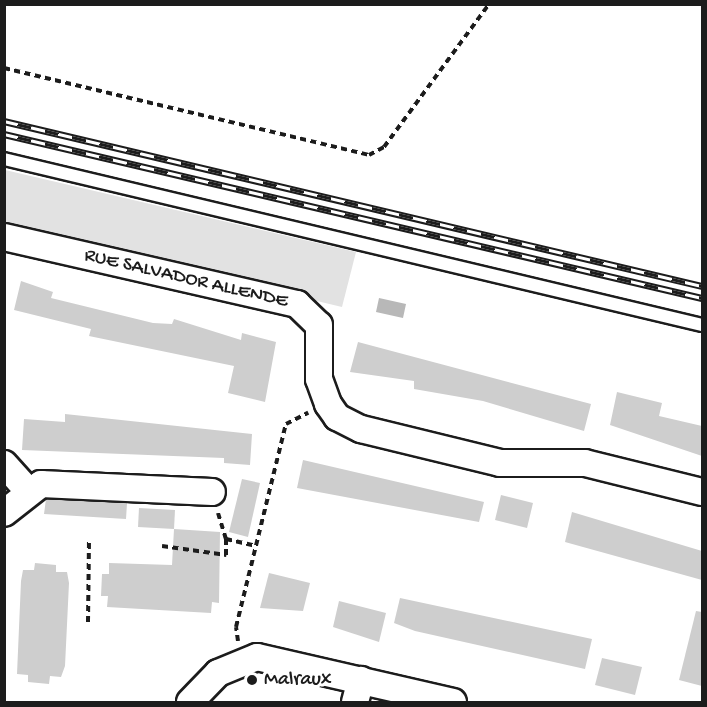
<!DOCTYPE html>
<html>
<head>
<meta charset="utf-8">
<style>
  body { margin:0 }
  #map { position:relative; width:707px; height:707px; overflow:hidden; background:#fff; font-family:"Gochi Hand",sans-serif }
  div>[style] { position:absolute }
  [style*='--x'] { left:calc(var(--x)*1px); top:calc(var(--y)*1px); width:calc(var(--w)*1px); rotate:calc(var(--a)*1deg) }
  .green>* { inset:0; background:#e2e2e2 }
  .water>* { inset:0; background:#b8b8b8 }
  .building>* { inset:0; background:#cecece }
  .path>* { height:4px; margin-top:-2px; transform-origin:0; background:repeating-linear-gradient(90deg,#1c1c1c 0 6px,transparent 0 10.5px) }
  .roads { filter:drop-shadow(2px 0 #1c1c1c) drop-shadow(-2px 0 #1c1c1c) drop-shadow(0 2px #1c1c1c) drop-shadow(0 -2px #1c1c1c) }
  .service>* { height:12px; margin:-6px; padding:0 6px; transform-origin:6px; border-radius:6px; background:#fff }
  .minor>* { height:26px; margin:-13px; padding:0 13px; transform-origin:13px; border-radius:13px; background:#fff }
  .rail>* { height:7px; margin-top:-3.5px; transform-origin:0; background:repeating-linear-gradient(90deg,#fff 0 14px,#1c1c1c 0 28px); box-sizing:border-box; border-block:2px solid #1c1c1c }
  .dots>* { width:16px; height:16px; translate:-50% -50%; box-sizing:border-box; border:3px solid #fff; border-radius:50% }
  span { translate:-50% -50%; white-space:nowrap; text-align:center; line-height:1.15; -webkit-text-stroke:6px #fff; paint-order:stroke }
  .street-label { font-size:20px; color:#1c1c1c }
  .poi-label { font-size:20px; color:#1c1c1c }
  .left { translate:0 -50%; text-align:left }
  .frame { position:absolute; inset:0; border:6px solid #1c1c1c; pointer-events:none }
</style>
</head>
<body>
<div id="map">
  <div class="green">
    <i style="clip-path:polygon(5px 170px,356px 252px,342px 307px,5px 227px)"></i>
  </div>
  <div class="water">
    <i style="clip-path:polygon(379px 298px,406px 304px,403px 318px,376px 312px)"></i>
  </div>
  <div class="building">
    <i style="clip-path:polygon(21px 281px,53px 292px,51px 298px,153px 323px,172px 324px,174px 319px,241px 340px,242px 333px,276px 342px,265px 402px,228px 393px,234px 366px,89px 336px,91px 329px,14px 310px)"></i>
    <i style="clip-path:polygon(358px 342px,591px 404px,584px 431px,483px 401px,414px 389px,414px 381px,350px 372px)"></i>
    <i style="clip-path:polygon(617px 392px,662px 403px,659px 416px,702px 426px,702px 456px,610px 425px)"></i>
    <i style="clip-path:polygon(65px 414px,252px 434px,250px 465px,224px 463px,224px 458px,22px 450px,24px 419px,65px 422px)"></i>
    <i style="clip-path:polygon(303px 460px,484px 502px,479px 522px,297px 488px)"></i>
    <i style="clip-path:polygon(242px 479px,260px 483px,248px 537px,229px 532px)"></i>
    <i style="clip-path:polygon(501px 495px,533px 503px,527px 528px,495px 520px)"></i>
    <i style="clip-path:polygon(46px 499px,127px 503px,126px 519px,44px 514px)"></i>
    <i style="clip-path:polygon(139px 508px,175px 510px,174px 529px,138px 527px)"></i>
    <i style="clip-path:polygon(572px 512px,702px 551px,702px 580px,565px 542px)"></i>
    <i style="clip-path:polygon(174px 529px,220px 532px,219px 603px,212px 602px,211px 613px,107px 607px,108px 596px,101px 596px,102px 574px,109px 574px,109px 563px,172px 565px)"></i>
    <i style="clip-path:polygon(35px 563px,56px 565px,56px 572px,67px 572px,69px 583px,65px 666px,61px 677px,50px 676px,49px 684px,28px 682px,28px 675px,17px 674px,21px 581px,23px 570px,34px 570px)"></i>
    <i style="clip-path:polygon(269px 573px,310px 583px,303px 611px,260px 608px)"></i>
    <i style="clip-path:polygon(400px 598px,592px 639px,585px 669px,415px 631px,394px 623px)"></i>
    <i style="clip-path:polygon(339px 601px,386px 613px,379px 642px,333px 627px)"></i>
    <i style="clip-path:polygon(696px 611px,702px 612px,702px 686px,679px 680px)"></i>
    <i style="clip-path:polygon(602px 658px,642px 667px,635px 695px,595px 685px)"></i>
  </div>
  <div class="path">
    <i style="--x:4;--y:68;--w:375;--a:13.4"></i>
    <i style="--x:369;--y:155;--w:17;--a:-28"></i>
    <i style="--x:384;--y:147;--w:177;--a:-53.7"></i>
    <i style="--x:218;--y:513;--w:27;--a:73"></i>
    <i style="--x:226;--y:539;--w:31;--a:13"></i>
    <i style="--x:162;--y:546;--w:65;--a:8"></i>
    <i style="--x:226;--y:555;--w:16;--a:-90"></i>
    <i style="--x:88;--y:622;--w:80;--a:-89.3"></i>
    <i style="--x:238;--y:641;--w:14;--a:-98"></i>
    <i style="--x:236;--y:627;--w:209;--a:-76.2"></i>
    <i style="--x:286;--y:424;--w:25;--a:-27"></i>
  </div>
  <div class="roads">
    <div class="service">
      <i style="--x:4;--y:159;--w:717;--a:13.38"></i>
    </div>
    <div class="minor">
      <i style="--x:4;--y:237;--w:301;--a:12.9"></i>
      <i style="--x:297;--y:304;--w:30;--a:44"></i>
      <i style="--x:319;--y:325;--w:54;--a:90"></i>
      <i style="--x:319;--y:379;--w:27;--a:70"></i>
      <i style="--x:328;--y:404;--w:16;--a:55"></i>
      <i style="--x:337;--y:417;--w:27;--a:27"></i>
      <i style="--x:361;--y:429;--w:143;--a:13.7"></i>
      <i style="--x:500;--y:463;--w:85;--a:0"></i>
      <i style="--x:585;--y:463;--w:121;--a:13.9"></i>
      <i style="--x:4;--y:464;--w:36;--a:48"></i>
      <i style="--x:4;--y:513;--w:47;--a:-38.1"></i>
      <i style="--x:41;--y:484;--w:171;--a:2.7"></i>
      <i style="--x:190;--y:702;--w:40;--a:-46"></i>
      <i style="--x:218;--y:673;--w:42;--a:-22.3"></i>
      <i style="--x:257;--y:657;--w:201;--a:12.9"></i>
      <i style="--x:355;--y:702;--w:23;--a:-75"></i>
    </div>
  </div>
  <div class="rail">
    <i style="--x:4;--y:121;--w:717;--a:13.3"></i>
    <i style="--x:4;--y:134;--w:717;--a:13.22"></i>
  </div>
  <div class="dots">
    <i style="left:252px;top:680px;background:#1c1c1c"></i>
  </div>
  <div class="street-label">
    <span style="left:186px;top:279px;rotate:13deg">RUE SALVADOR ALLENDE</span>
  </div>
  <div class="poi-label">
    <span class="left" style="left:264px;top:680px">Malraux</span>
  </div>
  <div class="frame"></div>
</div>
</body>
</html>
